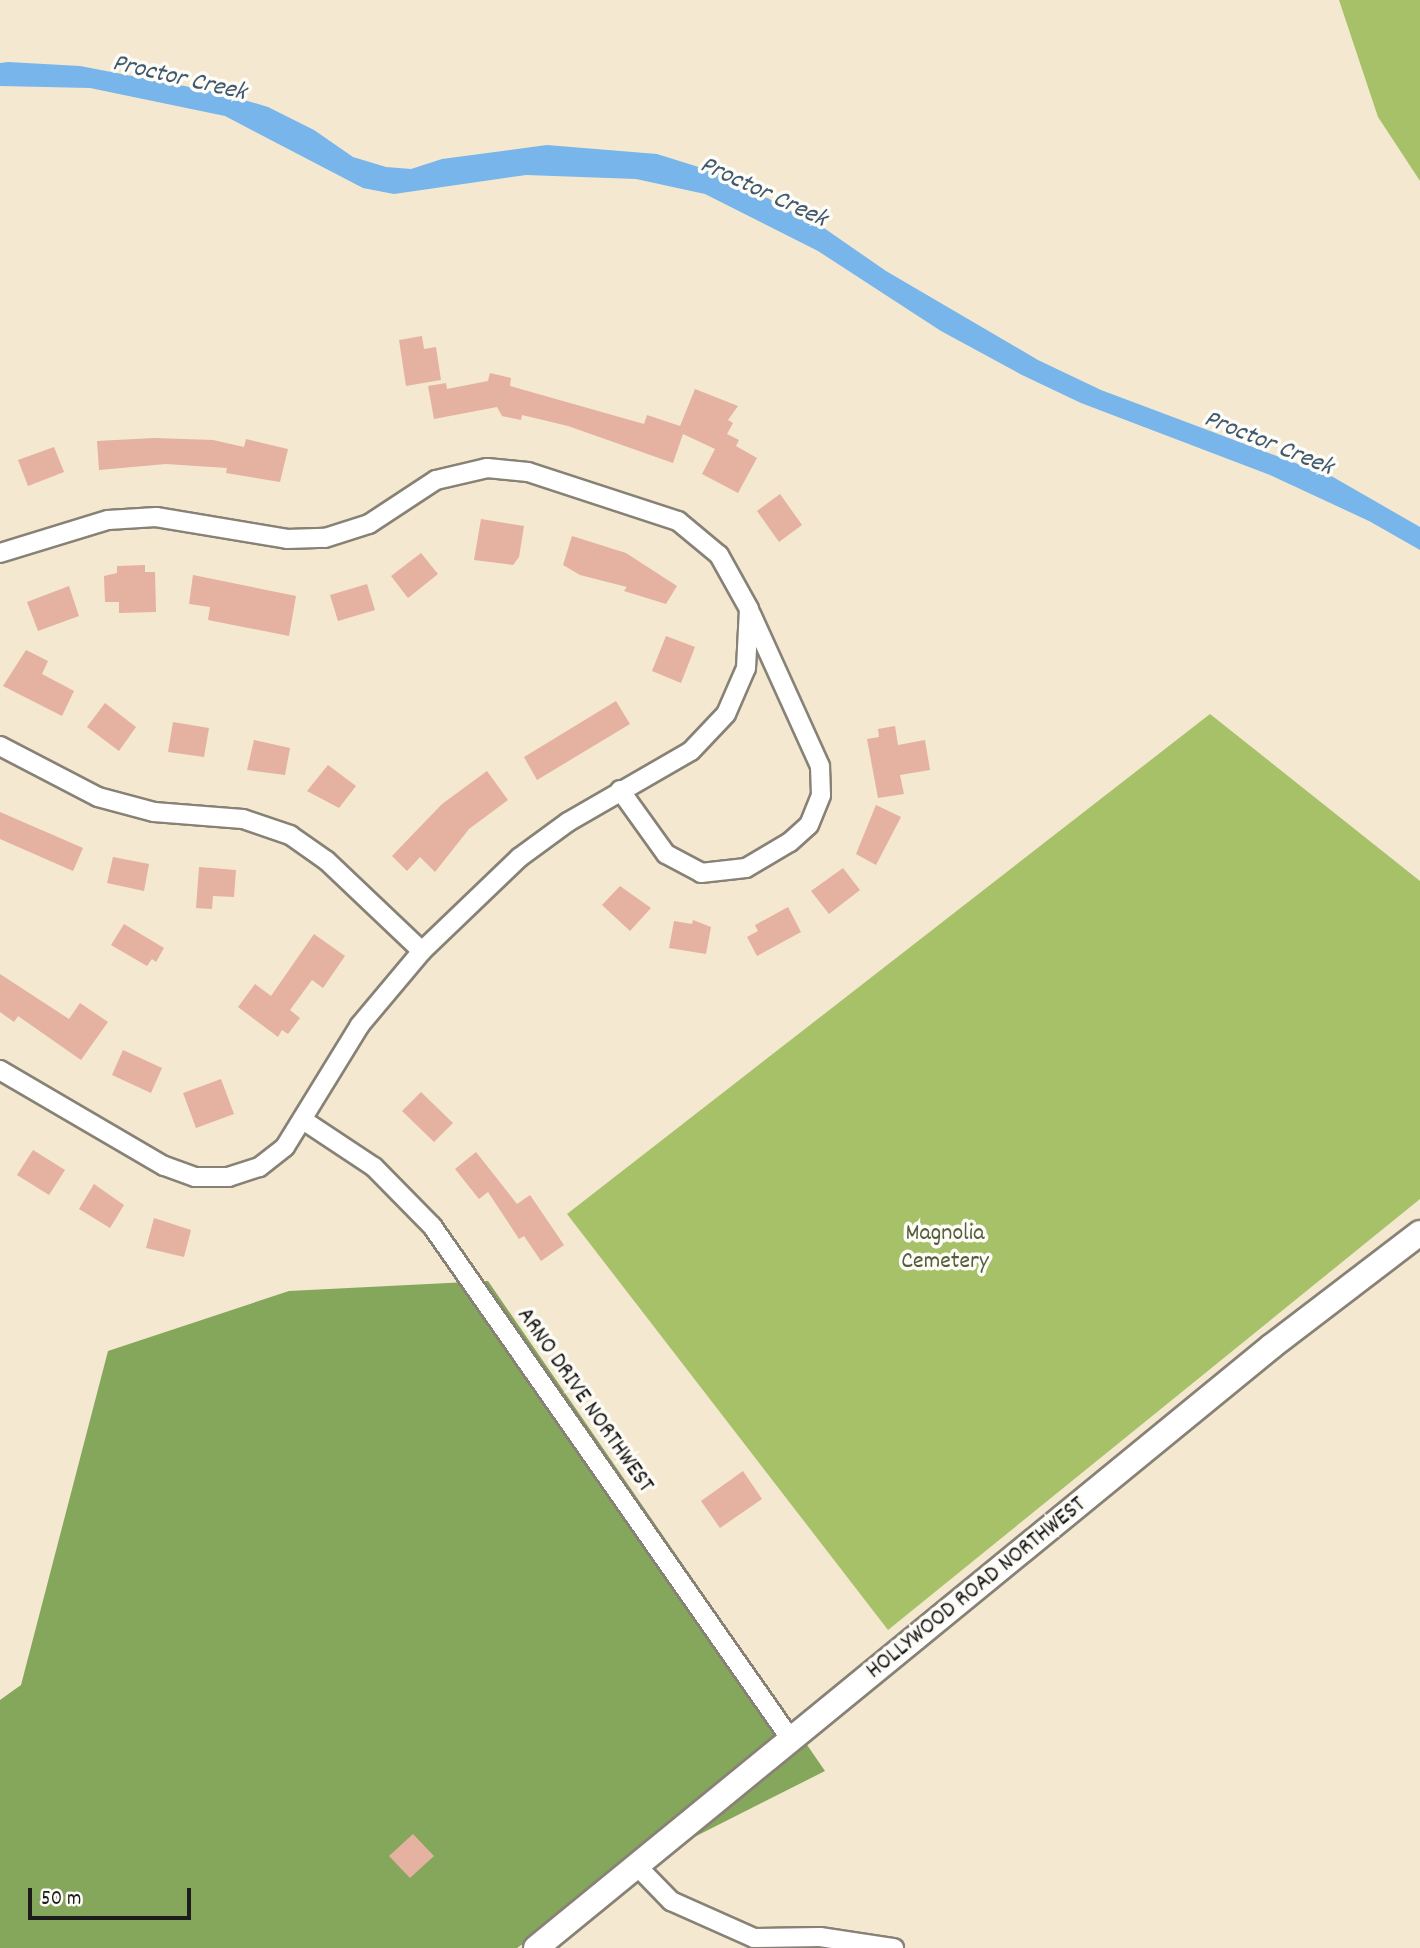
<!DOCTYPE html>
<html>
<head>
<meta charset="utf-8">
<style>
  body { margin:0 }
  #map { position:relative; width:1420px; height:1948px; overflow:hidden; background:#f4e8d0; font-family:Dekko,sans-serif }
  div>[style] { position:absolute }
  [style*='--x'] { left:calc(var(--x)*1px); top:calc(var(--y)*1px); width:calc(var(--w)*1px); rotate:calc(var(--a)*1deg) }
  .green>* { inset:0; background:#a6c168 }
  .forest>* { inset:0; background:#84a75c }
  .water>* { inset:0; background:#77b5ea }
  .building>* { inset:0; background:#e5b1a1 }
  .roads { filter:drop-shadow(2px 0 #888276) drop-shadow(-2px 0 #888276) drop-shadow(0 2px #888276) drop-shadow(0 -2px #888276) }
  .street>* { height:18px; margin:-9px; padding:0 9px; transform-origin:9px; border-radius:9px; background:#fff }
  .secondary>* { height:24px; margin:-12px; padding:0 12px; transform-origin:12px; border-radius:12px; background:#fff }
  span { translate:-50% -50%; white-space:nowrap; text-align:center; line-height:1.15; -webkit-text-stroke:7px #fdfcf7; paint-order:stroke }
  .park-label { font-size:24px; color:#535e3a }
  .street-label { font-size:24px; color:#1c1c1c }
  .water-label { font-size:26px; color:#40596e; font-style:italic }
  .scale { position:absolute; left:28px; top:1888px; width:163px; height:32px; box-sizing:border-box; border:4px solid #1c1c1c; border-top:0; padding-left:9px; font-size:21px; line-height:24px; white-space:nowrap; color:#1c1c1c; -webkit-text-stroke:5px #fdfcf7; paint-order:stroke }
</style>
</head>
<body>
<div id="map">
  <div class="green">
    <i style="clip-path:polygon(1339px 0,1420px 0,1420px 181px,1378px 117px)"></i>
    <i style="clip-path:polygon(1210px 714px,1420px 881px,1420px 1199px,888px 1630px,567px 1214px)"></i>
  </div>
  <div class="forest">
    <i style="clip-path:polygon(488px 1281px,825px 1771px,627px 1871px,517px 1948px,0 1948px,0 1700px,21px 1685px,108px 1351px,289px 1291px)"></i>
  </div>
  <div class="water">
    <i style="clip-path:polygon(8px 62px,80px 66px,221px 93px,268px 107px,314px 130px,353px 157px,386px 167px,411px 169px,442px 159px,547px 145px,657px 154px,721px 174px,821px 226px,886px 271px,1038px 360px,1101px 390px,1333px 477px,1420px 527px,1420px 550px,1369px 521px,1270px 475px,1081px 403px,1022px 375px,941px 331px,818px 251px,705px 194px,636px 179px,526px 175px,394px 194px,363px 188px,225px 116px,90px 88px,0 86px,0 63px)"></i>
  </div>
  <div class="building">
    <i style="clip-path:polygon(422px 336px,424px 349px,436px 347px,441px 380px,406px 386px,399px 340px)"></i>
    <i style="clip-path:polygon(490px 373px,511px 378px,510px 386px,644px 424px,647px 415px,680px 426px,695px 389px,738px 406px,728px 420px,733px 423px,727px 434px,739px 440px,736px 446px,757px 458px,738px 493px,702px 474px,715px 449px,683px 434px,673px 463px,568px 426px,522px 415px,521px 420px,502px 416px,497px 407px,434px 419px,428px 386px,446px 383px,447px 389px,488px 381px)"></i>
    <i style="clip-path:polygon(154px 438px,213px 440px,244px 447px,246px 439px,288px 449px,280px 482px,226px 473px,227px 468px,166px 464px,99px 470px,97px 441px)"></i>
    <i style="clip-path:polygon(54px 447px,64px 472px,28px 486px,18px 460px)"></i>
    <i style="clip-path:polygon(780px 494px,802px 525px,779px 542px,757px 511px)"></i>
    <i style="clip-path:polygon(481px 519px,524px 526px,519px 557px,513px 565px,474px 560px)"></i>
    <i style="clip-path:polygon(572px 536px,626px 553px,677px 586px,666px 604px,624px 591px,627px 587px,580px 575px,563px 565px)"></i>
    <i style="clip-path:polygon(421px 553px,438px 574px,408px 598px,391px 576px)"></i>
    <i style="clip-path:polygon(145px 565px,145px 572px,155px 572px,156px 612px,119px 613px,119px 602px,105px 602px,104px 576px,117px 573px,117px 566px)"></i>
    <i style="clip-path:polygon(193px 575px,296px 596px,289px 636px,208px 620px,210px 607px,189px 604px)"></i>
    <i style="clip-path:polygon(367px 584px,375px 610px,338px 621px,330px 595px)"></i>
    <i style="clip-path:polygon(69px 586px,79px 616px,38px 631px,27px 602px)"></i>
    <i style="clip-path:polygon(666px 636px,695px 647px,681px 683px,652px 671px)"></i>
    <i style="clip-path:polygon(26px 650px,48px 661px,42px 674px,74px 691px,62px 716px,3px 686px)"></i>
    <i style="clip-path:polygon(616px 701px,630px 724px,537px 780px,524px 757px)"></i>
    <i style="clip-path:polygon(105px 703px,136px 727px,119px 751px,87px 727px)"></i>
    <i style="clip-path:polygon(173px 722px,209px 728px,204px 757px,168px 752px)"></i>
    <i style="clip-path:polygon(895px 726px,898px 745px,925px 740px,930px 770px,900px 775px,904px 794px,878px 798px,867px 739px,879px 737px,878px 729px)"></i>
    <i style="clip-path:polygon(254px 740px,290px 748px,285px 775px,247px 770px)"></i>
    <i style="clip-path:polygon(328px 765px,356px 786px,339px 808px,307px 791px)"></i>
    <i style="clip-path:polygon(487px 771px,508px 800px,469px 829px,435px 872px,420px 857px,407px 871px,392px 856px,442px 804px)"></i>
    <i style="clip-path:polygon(876px 805px,901px 817px,876px 865px,856px 854px)"></i>
    <i style="clip-path:polygon(0 812px,83px 848px,73px 871px,0 839px)"></i>
    <i style="clip-path:polygon(113px 857px,149px 864px,144px 891px,107px 883px)"></i>
    <i style="clip-path:polygon(199px 867px,236px 870px,234px 897px,213px 896px,212px 909px,196px 908px)"></i>
    <i style="clip-path:polygon(843px 868px,860px 890px,829px 914px,811px 891px)"></i>
    <i style="clip-path:polygon(620px 886px,651px 908px,630px 931px,602px 905px)"></i>
    <i style="clip-path:polygon(788px 907px,801px 932px,757px 956px,747px 937px,758px 931px,755px 925px)"></i>
    <i style="clip-path:polygon(693px 920px,711px 927px,706px 954px,669px 948px,674px 921px,692px 924px)"></i>
    <i style="clip-path:polygon(124px 924px,164px 948px,156px 962px,152px 959px,147px 966px,111px 945px)"></i>
    <i style="clip-path:polygon(314px 934px,345px 956px,323px 988px,312px 980px,290px 1010px,300px 1018px,288px 1034px,282px 1030px,278px 1037px,238px 1007px,255px 984px,271px 996px)"></i>
    <i style="clip-path:polygon(0 974px,69px 1019px,80px 1003px,108px 1022px,81px 1060px,18px 1016px,14px 1022px,0 1012px)"></i>
    <i style="clip-path:polygon(123px 1050px,162px 1068px,151px 1093px,112px 1075px)"></i>
    <i style="clip-path:polygon(221px 1079px,234px 1114px,196px 1128px,183px 1093px)"></i>
    <i style="clip-path:polygon(421px 1092px,453px 1123px,434px 1142px,402px 1111px)"></i>
    <i style="clip-path:polygon(33px 1150px,65px 1170px,49px 1195px,17px 1175px)"></i>
    <i style="clip-path:polygon(476px 1152px,517px 1204px,530px 1195px,564px 1245px,541px 1261px,524px 1236px,519px 1239px,488px 1192px,479px 1199px,455px 1169px)"></i>
    <i style="clip-path:polygon(94px 1184px,124px 1205px,110px 1228px,79px 1209px)"></i>
    <i style="clip-path:polygon(154px 1218px,191px 1230px,184px 1257px,146px 1248px)"></i>
    <i style="clip-path:polygon(743px 1471px,762px 1499px,720px 1528px,701px 1501px)"></i>
    <i style="clip-path:polygon(413px 1834px,434px 1856px,410px 1878px,389px 1856px)"></i>
  </div>
  <div class="roads">
    <div class="street">
      <i style="--x:0;--y:553;--w:113;--a:-17"></i>
      <i style="--x:108;--y:520;--w:48;--a:-3.6"></i>
      <i style="--x:156;--y:517;--w:133;--a:9.5"></i>
      <i style="--x:287;--y:539;--w:38;--a:-2"></i>
      <i style="--x:325;--y:538;--w:46;--a:-17.7"></i>
      <i style="--x:369;--y:524;--w:80;--a:-33.3"></i>
      <i style="--x:436;--y:480;--w:52;--a:-13.2"></i>
      <i style="--x:487;--y:468;--w:41;--a:5.6"></i>
      <i style="--x:528;--y:472;--w:158;--a:18.1"></i>
      <i style="--x:678;--y:521;--w:53;--a:39.7"></i>
      <i style="--x:719;--y:555;--w:62;--a:60.9"></i>
      <i style="--x:749;--y:609;--w:59;--a:92.9"></i>
      <i style="--x:746;--y:668;--w:50;--a:113.5"></i>
      <i style="--x:726;--y:714;--w:51;--a:133.4"></i>
      <i style="--x:691;--y:751;--w:142;--a:150"></i>
      <i style="--x:568;--y:822;--w:61;--a:143.7"></i>
      <i style="--x:519;--y:858;--w:134;--a:136.2"></i>
      <i style="--x:422;--y:951;--w:97;--a:130"></i>
      <i style="--x:360;--y:1025;--w:143;--a:121.6"></i>
      <i style="--x:285;--y:1147;--w:33;--a:142"></i>
      <i style="--x:259;--y:1167;--w:32;--a:162"></i>
      <i style="--x:229;--y:1177;--w:34;--a:180"></i>
      <i style="--x:195;--y:1177;--w:33;--a:-160"></i>
      <i style="--x:164;--y:1166;--w:190;--a:-149.7"></i>
      <i style="--x:0;--y:746;--w:110;--a:27.5"></i>
      <i style="--x:98;--y:797;--w:58;--a:15"></i>
      <i style="--x:154;--y:812;--w:89;--a:4.5"></i>
      <i style="--x:243;--y:819;--w:50;--a:18.8"></i>
      <i style="--x:290;--y:835;--w:45;--a:35.1"></i>
      <i style="--x:327;--y:861;--w:131;--a:43.5"></i>
      <i style="--x:620;--y:790;--w:79;--a:54.3"></i>
      <i style="--x:666;--y:854;--w:40;--a:28"></i>
      <i style="--x:701;--y:873;--w:45;--a:-6.3"></i>
      <i style="--x:746;--y:868;--w:51;--a:-30.6"></i>
      <i style="--x:790;--y:842;--w:25;--a:-42"></i>
      <i style="--x:809;--y:825;--w:32;--a:-68"></i>
      <i style="--x:821;--y:795;--w:29;--a:-92"></i>
      <i style="--x:820;--y:766;--w:167;--a:-114.4"></i>
      <i style="--x:303;--y:1120;--w:85;--a:33.5"></i>
      <i style="--x:374;--y:1167;--w:83;--a:45.5"></i>
      <i style="--x:432;--y:1226;--w:628;--a:55.05"></i>
      <i style="--x:637;--y:1866;--w:49;--a:45.8"></i>
      <i style="--x:671;--y:1901;--w:91;--a:24"></i>
      <i style="--x:754;--y:1938;--w:66;--a:-0.9"></i>
      <i style="--x:820;--y:1937;--w:75;--a:8.5"></i>
    </div>
    <div class="secondary">
      <i style="--x:536;--y:1948;--w:951;--a:-39.28"></i>
      <i style="--x:1272;--y:1346;--w:186;--a:-37.4"></i>
    </div>
  </div>
  <div class="park-label">
    <span style="left:945px;top:1249px">Magnolia<br>Cemetery</span>
  </div>
  <div class="street-label">
    <span style="left:584px;top:1401px;rotate:55deg">ARNO DRIVE NORTHWEST</span>
    <span style="left:977px;top:1589px;rotate:-39deg">HOLLYWOOD ROAD NORTHWEST</span>
  </div>
  <div class="water-label">
    <span style="left:179px;top:79px;rotate:13deg">Proctor Creek</span>
    <span style="left:763px;top:193px;rotate:25deg">Proctor Creek</span>
    <span style="left:1268px;top:444px;rotate:22deg">Proctor Creek</span>
  </div>
  <div class="scale">50 m</div>
</div>
</body>
</html>
